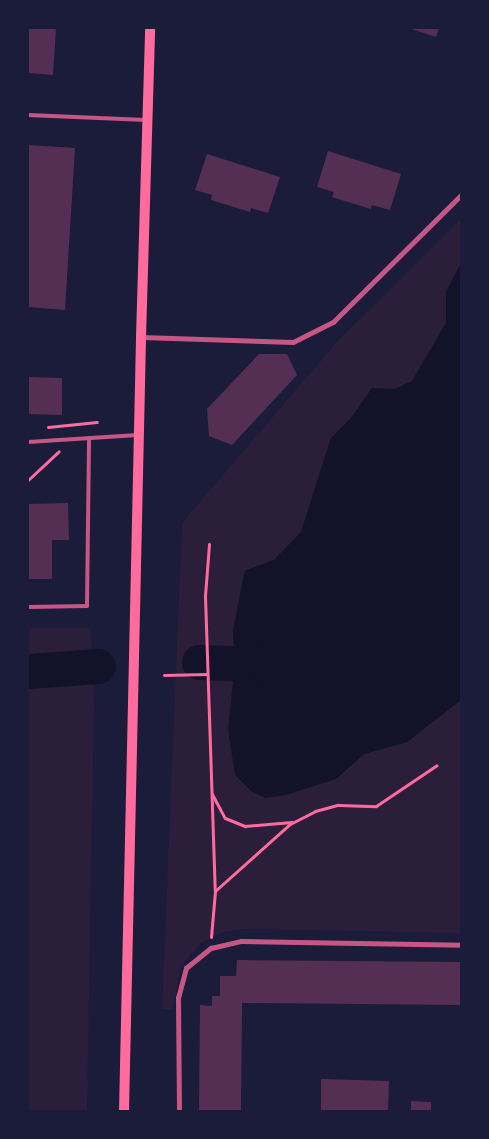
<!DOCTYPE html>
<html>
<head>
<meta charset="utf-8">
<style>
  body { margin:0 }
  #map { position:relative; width:489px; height:1139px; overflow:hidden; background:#1b1b3a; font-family:Merriweather,serif }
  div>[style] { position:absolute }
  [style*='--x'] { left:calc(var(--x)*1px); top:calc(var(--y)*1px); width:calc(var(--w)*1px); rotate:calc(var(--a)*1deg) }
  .green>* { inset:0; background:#2a1e3b }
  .water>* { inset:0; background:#12122b }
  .river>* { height:35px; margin:-17.5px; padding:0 17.5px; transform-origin:17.5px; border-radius:17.5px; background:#12122b }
  .building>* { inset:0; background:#542f53 }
  .path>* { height:3px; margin:-1.5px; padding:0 1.5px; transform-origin:1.5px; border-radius:1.5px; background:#ff6b9d }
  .service>* { height:4px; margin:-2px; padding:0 2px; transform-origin:2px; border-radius:2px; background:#c65784 }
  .pedestrian>* { height:4.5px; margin:-2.25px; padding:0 2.25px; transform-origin:2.25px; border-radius:2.25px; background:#c65784 }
  .minor>* { height:5px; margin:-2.5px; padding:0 2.5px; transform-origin:2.5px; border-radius:2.5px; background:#c65784 }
  .secondary>* { height:10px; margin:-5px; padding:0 5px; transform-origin:5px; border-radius:5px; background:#ff6b9d }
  span { translate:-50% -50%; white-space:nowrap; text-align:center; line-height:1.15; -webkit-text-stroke:4px #1b1b3a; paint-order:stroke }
  .frame { position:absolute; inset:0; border:29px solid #1b1b3a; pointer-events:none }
</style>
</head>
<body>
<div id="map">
  <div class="green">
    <i style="clip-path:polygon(461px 219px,461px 263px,446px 292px,446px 323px,412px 381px,395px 389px,372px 388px,351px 418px,331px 438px,301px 532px,274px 560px,244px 571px,233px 631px,235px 663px,228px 730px,336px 779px,364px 754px,407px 742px,461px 700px,461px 933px,243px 929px,223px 932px,202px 942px,181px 966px,173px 1009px,162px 1009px,182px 523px,337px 342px)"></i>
    <i style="clip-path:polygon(28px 628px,91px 628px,94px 704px,87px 1111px,28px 1111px)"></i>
  </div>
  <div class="water">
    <i style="clip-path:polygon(461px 263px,461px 700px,407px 742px,364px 754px,336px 779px,286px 795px,265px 798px,251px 791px,235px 775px,228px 730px,235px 663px,233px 631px,245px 571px,274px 560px,301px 532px,331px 438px,351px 418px,372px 388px,395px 389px,412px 381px,446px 323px,446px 292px)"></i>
  </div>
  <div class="river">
    <i style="--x:199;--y:662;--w:65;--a:1.8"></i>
    <i style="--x:264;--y:664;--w:19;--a:-21"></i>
    <i style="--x:28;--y:671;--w:70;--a:-4.1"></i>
  </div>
  <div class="building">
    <i style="clip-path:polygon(28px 28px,56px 28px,53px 75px,28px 73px)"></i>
    <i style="clip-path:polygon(408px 28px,439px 28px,436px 37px)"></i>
    <i style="clip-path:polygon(28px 145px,75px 148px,65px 310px,28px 307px)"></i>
    <i style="clip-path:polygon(328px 151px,401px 174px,390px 210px,372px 205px,371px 209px,332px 197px,334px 192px,317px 187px)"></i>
    <i style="clip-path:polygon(207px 154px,280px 177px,268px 213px,251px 208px,250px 212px,211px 200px,212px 195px,195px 190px)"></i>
    <i style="clip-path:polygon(259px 354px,287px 354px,297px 375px,232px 445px,209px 436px,207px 409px)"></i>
    <i style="clip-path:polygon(28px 377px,62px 378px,62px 415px,28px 414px)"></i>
    <i style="clip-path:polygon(68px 503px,69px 540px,52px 540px,52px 579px,28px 579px,28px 504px)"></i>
    <i style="clip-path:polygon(237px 960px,462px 962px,462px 1005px,242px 1003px,241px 1112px,199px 1112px,200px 1005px,212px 1006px,212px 996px,220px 996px,220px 976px,236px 976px)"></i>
    <i style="clip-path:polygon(321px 1079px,389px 1081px,388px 1112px,321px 1112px)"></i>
    <i style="clip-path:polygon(411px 1101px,431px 1102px,431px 1112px,411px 1112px)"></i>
  </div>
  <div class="path">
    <i style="--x:48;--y:427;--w:49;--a:-5.8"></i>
    <i style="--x:28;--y:480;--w:42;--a:-43.1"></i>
    <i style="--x:209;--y:544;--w:52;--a:94.4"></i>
    <i style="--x:205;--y:596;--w:295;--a:88.1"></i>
    <i style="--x:164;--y:675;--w:43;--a:-1.3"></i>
    <i style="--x:212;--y:794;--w:27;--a:62"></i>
    <i style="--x:225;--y:818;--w:22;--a:22"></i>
    <i style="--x:245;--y:826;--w:47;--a:-4.9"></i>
    <i style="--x:211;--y:937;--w:46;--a:-85"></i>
    <i style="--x:215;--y:891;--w:101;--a:-41.8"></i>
    <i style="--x:290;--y:824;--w:28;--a:-27"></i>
    <i style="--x:315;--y:811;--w:24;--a:-15"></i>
    <i style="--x:338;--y:805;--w:38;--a:2"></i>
    <i style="--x:376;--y:806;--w:73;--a:-33.9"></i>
  </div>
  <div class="service">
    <i style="--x:28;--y:115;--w:118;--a:2.4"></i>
    <i style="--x:28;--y:442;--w:110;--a:-3.6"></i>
    <i style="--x:28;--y:607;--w:59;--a:-1"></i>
    <i style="--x:87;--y:606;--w:168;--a:-89.3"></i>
  </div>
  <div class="pedestrian">
    <i style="--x:179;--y:1112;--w:114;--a:-90.5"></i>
    <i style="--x:178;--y:998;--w:31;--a:-75"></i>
    <i style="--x:186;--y:968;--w:32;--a:-39"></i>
    <i style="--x:211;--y:948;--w:31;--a:-13"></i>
    <i style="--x:241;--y:941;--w:221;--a:1"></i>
  </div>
  <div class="minor">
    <i style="--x:141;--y:337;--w:152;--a:1.9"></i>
    <i style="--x:293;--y:342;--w:45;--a:-26.6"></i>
    <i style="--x:333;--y:322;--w:182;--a:-44.8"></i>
  </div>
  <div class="secondary">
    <i style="--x:124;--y:1112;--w:775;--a:-88.74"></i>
    <i style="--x:141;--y:337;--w:309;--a:-88.3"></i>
  </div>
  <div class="frame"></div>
</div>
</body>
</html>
